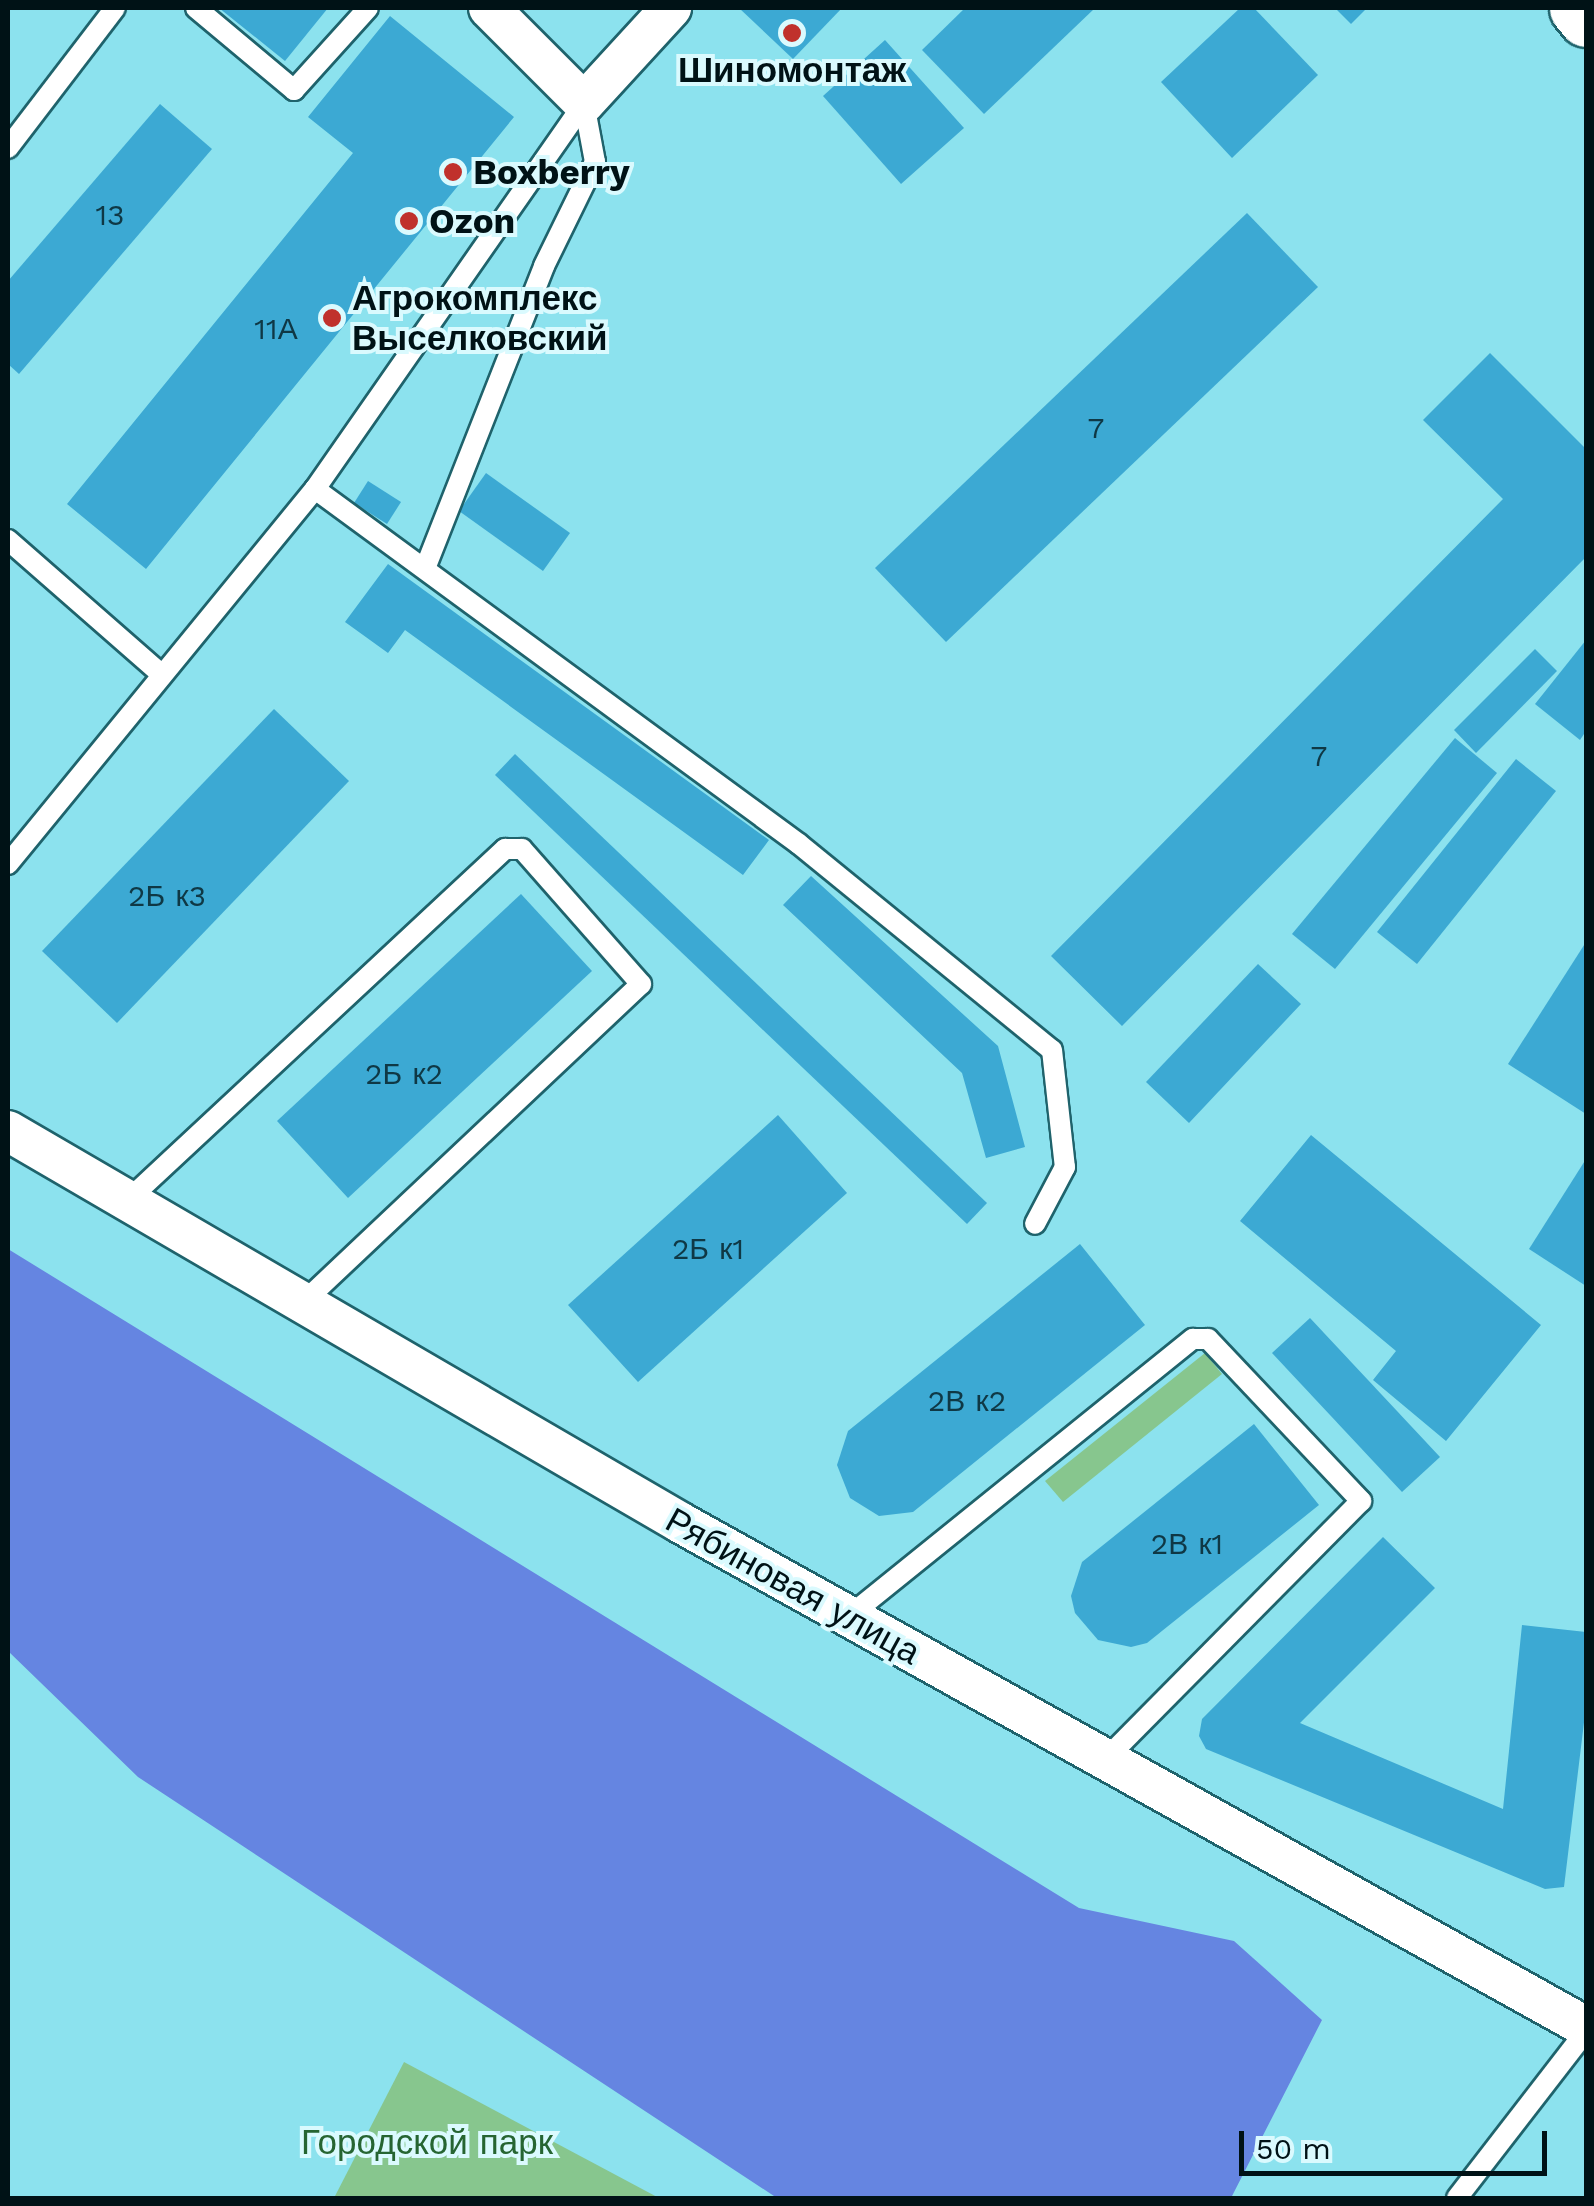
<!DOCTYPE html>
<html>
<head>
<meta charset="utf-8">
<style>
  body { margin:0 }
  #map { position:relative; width:1594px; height:2206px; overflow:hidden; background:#8ce2ee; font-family:"Work Sans",sans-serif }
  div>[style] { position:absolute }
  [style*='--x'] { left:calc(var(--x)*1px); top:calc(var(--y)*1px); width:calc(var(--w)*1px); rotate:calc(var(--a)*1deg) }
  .green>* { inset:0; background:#87c68e }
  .water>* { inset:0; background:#6585e1 }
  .building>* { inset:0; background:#3ca9d3 }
  .roads { filter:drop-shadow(2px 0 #1f636c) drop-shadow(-2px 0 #1f636c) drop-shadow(0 2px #1f636c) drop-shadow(0 -2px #1f636c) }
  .lane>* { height:20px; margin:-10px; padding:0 10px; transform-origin:10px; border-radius:10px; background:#fff }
  .street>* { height:40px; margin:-20px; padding:0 20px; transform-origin:20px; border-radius:20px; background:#fff }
  .secondary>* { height:55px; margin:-27.5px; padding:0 27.5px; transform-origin:27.5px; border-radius:27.5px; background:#fff }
  .dots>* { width:28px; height:28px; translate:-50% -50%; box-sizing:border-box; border:5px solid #dafafe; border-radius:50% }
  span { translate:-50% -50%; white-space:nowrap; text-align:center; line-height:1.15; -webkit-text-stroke:8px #dafafe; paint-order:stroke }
  .number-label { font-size:30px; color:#0f3845 }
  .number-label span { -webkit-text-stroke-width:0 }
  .poi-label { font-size:35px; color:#001216; font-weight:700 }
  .left { translate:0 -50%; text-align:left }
  .street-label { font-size:35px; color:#001216 }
  .park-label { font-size:35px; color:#266532 }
  .frame { position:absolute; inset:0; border:10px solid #001216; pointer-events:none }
  .scale { position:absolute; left:1239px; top:2131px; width:308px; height:45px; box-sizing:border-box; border:5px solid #001216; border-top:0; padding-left:12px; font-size:30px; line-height:35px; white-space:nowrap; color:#001216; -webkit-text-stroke:8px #dafafe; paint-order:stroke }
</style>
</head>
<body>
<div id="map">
  <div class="green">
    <i style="clip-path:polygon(1205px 1353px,1222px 1374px,1063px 1502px,1045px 1481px)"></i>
    <i style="clip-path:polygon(404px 2062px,659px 2198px,334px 2198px)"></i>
  </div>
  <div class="water">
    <i style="clip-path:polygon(8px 1249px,1079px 1908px,1234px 1941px,1322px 2020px,1231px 2198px,777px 2198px,138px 1777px,8px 1651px)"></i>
  </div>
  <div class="building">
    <i style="clip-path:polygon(219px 8px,328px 8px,285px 61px)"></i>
    <i style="clip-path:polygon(739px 8px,842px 8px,793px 59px)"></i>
    <i style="clip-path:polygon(965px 8px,1095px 8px,984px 114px,922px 50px)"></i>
    <i style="clip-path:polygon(1240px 8px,1254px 8px,1318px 75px,1232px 158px,1161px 82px)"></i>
    <i style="clip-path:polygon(1335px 8px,1367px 8px,1351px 24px)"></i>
    <i style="clip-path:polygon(390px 16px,514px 117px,146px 569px,67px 504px,353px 153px,308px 117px)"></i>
    <i style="clip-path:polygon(885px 40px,964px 128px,901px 184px,823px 96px)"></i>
    <i style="clip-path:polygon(160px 104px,212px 149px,19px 374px,8px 364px,8px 281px)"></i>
    <i style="clip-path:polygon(1247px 213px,1318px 287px,946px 642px,875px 568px)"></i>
    <i style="clip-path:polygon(1490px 353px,1586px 449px,1586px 557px,1122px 1026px,1051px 956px,1503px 499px,1423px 420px)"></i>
    <i style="clip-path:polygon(486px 473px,570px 533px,543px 571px,459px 511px)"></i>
    <i style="clip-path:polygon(368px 481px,401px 502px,387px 524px,354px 503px)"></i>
    <i style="clip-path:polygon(388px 564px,769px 840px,743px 875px,405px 630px,388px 653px,345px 622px)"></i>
    <i style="clip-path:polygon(1586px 640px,1586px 731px,1580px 740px,1535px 704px)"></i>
    <i style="clip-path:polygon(1535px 649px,1557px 671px,1476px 753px,1454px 730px)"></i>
    <i style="clip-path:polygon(274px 709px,349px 781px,117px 1023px,42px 951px)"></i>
    <i style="clip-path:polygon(1455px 738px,1497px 773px,1335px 969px,1292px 934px)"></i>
    <i style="clip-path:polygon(515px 754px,987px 1203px,967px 1224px,495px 775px)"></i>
    <i style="clip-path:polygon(1516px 759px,1556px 791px,1417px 964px,1377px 932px)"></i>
    <i style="clip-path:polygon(811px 876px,998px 1046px,1025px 1147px,986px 1158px,962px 1073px,783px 905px)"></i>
    <i style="clip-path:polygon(521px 894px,592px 971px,348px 1198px,277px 1121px)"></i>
    <i style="clip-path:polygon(1586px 942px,1586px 1114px,1508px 1064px)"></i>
    <i style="clip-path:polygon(1258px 964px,1301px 1004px,1189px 1123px,1146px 1082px)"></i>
    <i style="clip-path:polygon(778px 1115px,847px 1193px,638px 1382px,568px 1305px)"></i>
    <i style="clip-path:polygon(1311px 1135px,1541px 1325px,1446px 1441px,1373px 1380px,1396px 1351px,1240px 1221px)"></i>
    <i style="clip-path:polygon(1586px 1159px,1586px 1286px,1529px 1249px)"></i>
    <i style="clip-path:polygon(1080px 1244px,1145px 1325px,913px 1512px,879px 1516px,850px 1498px,837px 1465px,848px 1431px)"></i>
    <i style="clip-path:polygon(1310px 1318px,1440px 1457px,1402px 1492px,1272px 1353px)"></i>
    <i style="clip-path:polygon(1254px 1424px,1319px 1505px,1147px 1643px,1131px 1647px,1098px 1640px,1075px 1613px,1071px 1596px,1082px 1562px)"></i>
    <i style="clip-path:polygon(1383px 1537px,1435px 1588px,1300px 1723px,1503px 1809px,1522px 1625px,1586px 1632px,1586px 1706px,1564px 1887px,1545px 1889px,1206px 1749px,1199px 1736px,1202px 1719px)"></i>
  </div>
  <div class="roads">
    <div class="lane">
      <i style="--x:196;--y:8;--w:128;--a:39.9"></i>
      <i style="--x:294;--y:90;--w:110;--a:-47.9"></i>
      <i style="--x:8;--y:148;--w:176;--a:-52.6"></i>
      <i style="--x:315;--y:489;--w:470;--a:-55.1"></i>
      <i style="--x:8;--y:540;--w:205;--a:41.2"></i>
      <i style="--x:426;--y:566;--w:322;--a:-68.5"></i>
      <i style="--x:544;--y:266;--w:116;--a:-63.9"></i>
      <i style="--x:595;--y:162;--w:60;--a:-100.6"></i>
      <i style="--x:8;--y:864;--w:485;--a:-50.7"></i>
      <i style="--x:315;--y:489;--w:600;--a:36.26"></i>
      <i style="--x:799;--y:844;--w:326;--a:39.2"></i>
      <i style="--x:1052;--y:1050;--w:118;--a:83.7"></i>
      <i style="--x:1065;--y:1167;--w:64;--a:117.8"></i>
      <i style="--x:127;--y:1201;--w:517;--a:-42.96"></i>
      <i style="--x:505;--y:849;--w:17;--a:0"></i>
      <i style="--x:522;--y:849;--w:180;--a:48.6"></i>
      <i style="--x:641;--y:984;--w:465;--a:136.7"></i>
      <i style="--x:848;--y:1617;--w:443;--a:-38.9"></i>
      <i style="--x:1193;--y:1339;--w:15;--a:0"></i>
      <i style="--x:1208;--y:1339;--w:223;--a:46.6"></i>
      <i style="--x:1361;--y:1501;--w:366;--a:134.7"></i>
      <i style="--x:1457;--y:2198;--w:211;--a:-52.3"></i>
    </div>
    <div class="street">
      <i style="--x:489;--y:8;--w:134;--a:45"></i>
      <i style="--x:584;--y:103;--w:129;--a:-47.5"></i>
      <i style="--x:8;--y:1131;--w:779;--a:30.22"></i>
      <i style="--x:681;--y:1523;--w:1036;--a:29.11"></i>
    </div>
    <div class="secondary">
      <i style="--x:1577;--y:8;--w:14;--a:51"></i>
    </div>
  </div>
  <div class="dots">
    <i style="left:792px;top:33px;background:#c0312c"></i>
    <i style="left:453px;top:172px;background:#c0312c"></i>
    <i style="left:409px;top:221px;background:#c0312c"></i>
    <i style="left:332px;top:318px;background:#c0312c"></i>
  </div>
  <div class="number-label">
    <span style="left:110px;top:215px">13</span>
    <span style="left:276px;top:329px">11А</span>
    <span style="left:1096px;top:428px">7</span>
    <span style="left:1319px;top:756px">7</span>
    <span style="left:167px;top:896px">2Б к3</span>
    <span style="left:404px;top:1074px">2Б к2</span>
    <span style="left:708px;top:1249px">2Б к1</span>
    <span style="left:967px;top:1401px">2В к2</span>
    <span style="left:1187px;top:1544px">2В к1</span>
  </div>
  <div class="poi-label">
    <span style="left:792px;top:70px">Шиномонтаж</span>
    <span class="left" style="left:473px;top:172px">Boxberry</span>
    <span class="left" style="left:429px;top:221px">Ozon</span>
    <span class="left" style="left:352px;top:318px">Агрокомплекс<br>Выселковский</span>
  </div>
  <div class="street-label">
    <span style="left:793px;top:1586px;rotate:29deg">Рябиновая улица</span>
  </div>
  <div class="park-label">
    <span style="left:427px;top:2142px">Городской парк</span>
  </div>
  <div class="frame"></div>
  <div class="scale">50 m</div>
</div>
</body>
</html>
